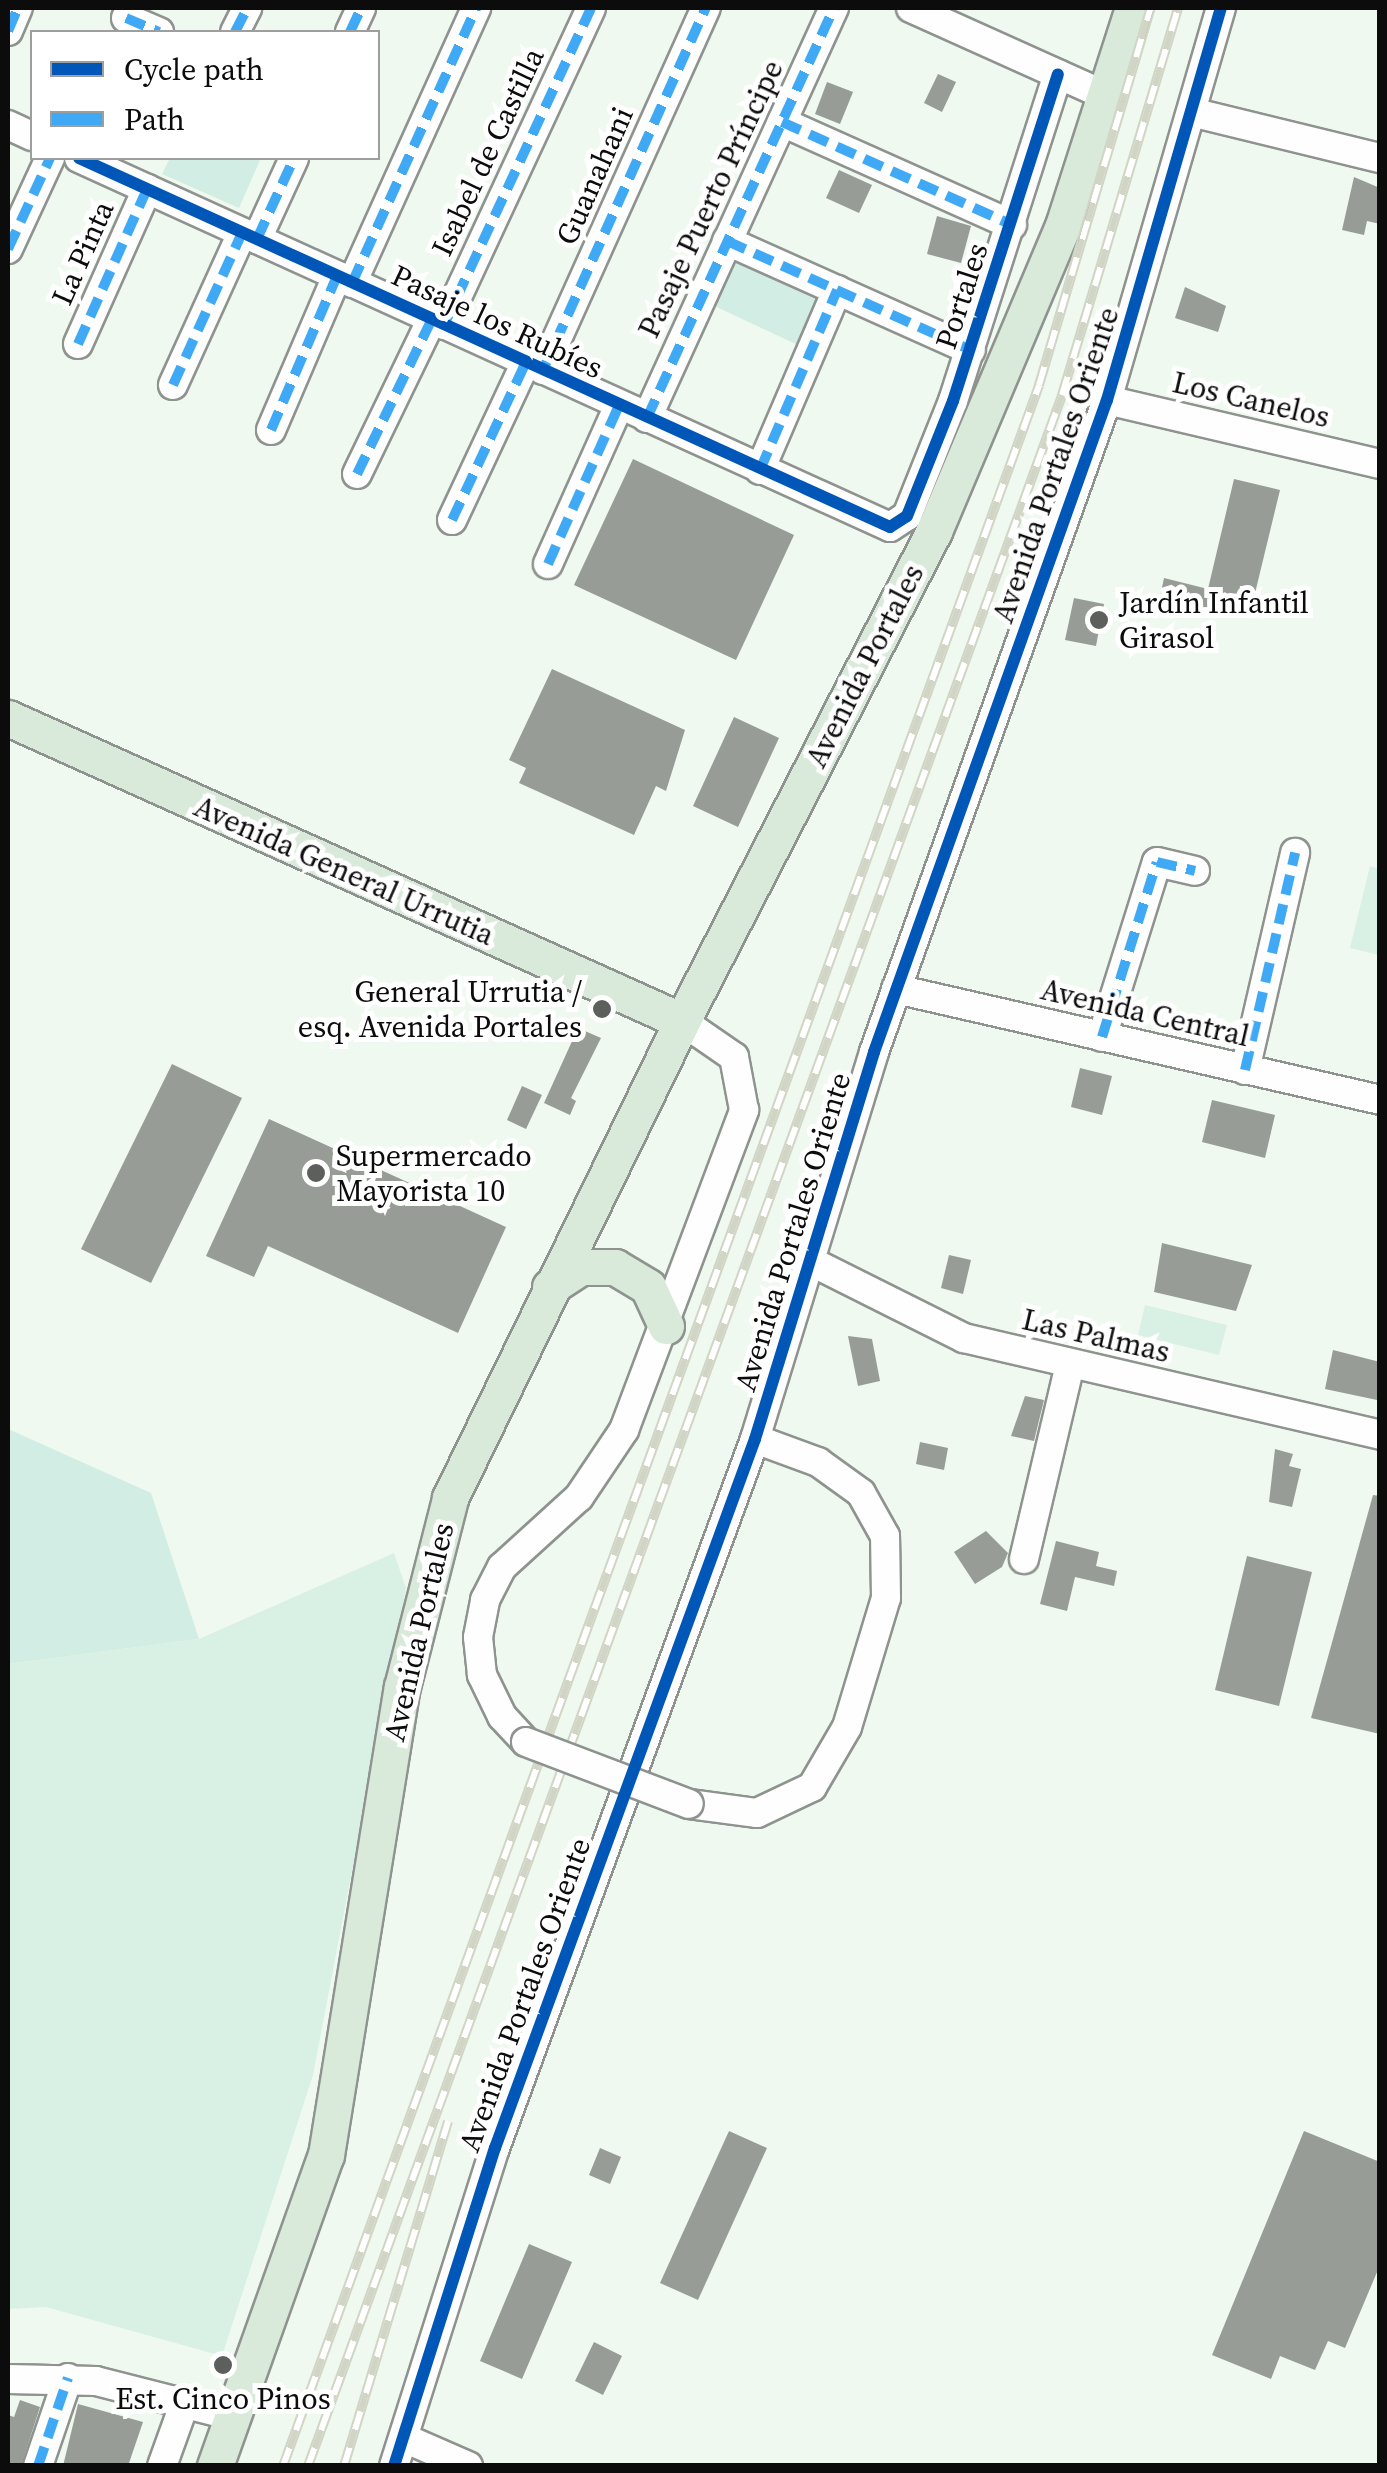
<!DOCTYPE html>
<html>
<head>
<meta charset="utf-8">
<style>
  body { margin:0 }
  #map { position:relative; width:1387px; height:2473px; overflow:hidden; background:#f0f9f0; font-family:"Source Serif 4",serif }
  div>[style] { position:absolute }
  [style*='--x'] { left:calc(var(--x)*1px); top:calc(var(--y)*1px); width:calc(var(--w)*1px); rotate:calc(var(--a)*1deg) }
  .green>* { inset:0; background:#d2ede3 }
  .pitch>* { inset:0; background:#d9f0e5 }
  .building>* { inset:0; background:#979c96 }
  .roads { filter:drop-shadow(2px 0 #8f938f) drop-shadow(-2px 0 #8f938f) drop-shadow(0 2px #8f938f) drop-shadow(0 -2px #8f938f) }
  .minor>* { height:28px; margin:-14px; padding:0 14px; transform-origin:14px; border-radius:14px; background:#fdfefd }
  .major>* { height:35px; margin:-17.5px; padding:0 17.5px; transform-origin:17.5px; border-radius:17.5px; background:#d9eada }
  .rail>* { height:10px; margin-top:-5px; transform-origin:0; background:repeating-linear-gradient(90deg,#fff 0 19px,#d1d5c5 0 38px); box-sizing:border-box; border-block:2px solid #d1d5c5 }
  .bridges { filter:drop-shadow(2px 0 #8f938f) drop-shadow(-2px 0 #8f938f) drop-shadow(0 2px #8f938f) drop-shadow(0 -2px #8f938f) }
  .minor-bridge>* { height:28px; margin:-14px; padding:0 14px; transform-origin:14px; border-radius:14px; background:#fdfefd }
  .quiet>* { height:10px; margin-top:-5px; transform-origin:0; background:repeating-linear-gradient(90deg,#3fa9f5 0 20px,transparent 0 30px) }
  .cycleway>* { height:12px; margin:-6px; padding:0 6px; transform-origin:6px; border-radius:6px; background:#0057b8 }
  .dots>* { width:28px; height:28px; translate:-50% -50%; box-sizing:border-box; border:5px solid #fff; border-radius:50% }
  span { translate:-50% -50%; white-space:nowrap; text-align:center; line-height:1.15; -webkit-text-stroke:10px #fff; paint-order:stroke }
  .street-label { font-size:30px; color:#0c0c0c }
  .poi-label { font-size:30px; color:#0c0c0c }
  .left { translate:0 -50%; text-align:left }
  .right { translate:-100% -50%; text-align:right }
  .frame { position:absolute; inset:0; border:10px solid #0c0c0c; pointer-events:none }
  .legend { position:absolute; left:30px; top:30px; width:350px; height:130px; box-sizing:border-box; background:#fff; border:2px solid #9e9e9e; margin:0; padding:12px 18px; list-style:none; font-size:30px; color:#0c0c0c }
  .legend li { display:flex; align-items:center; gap:20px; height:50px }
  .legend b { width:50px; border:2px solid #9e9e9e }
</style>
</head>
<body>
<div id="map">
  <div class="green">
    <i style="clip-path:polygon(170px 158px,261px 158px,239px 208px,162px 174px)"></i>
    <i style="clip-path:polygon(728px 256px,822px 301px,800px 346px,706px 302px)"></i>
    <i style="clip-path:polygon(8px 1429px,151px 1493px,199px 1639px,8px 1664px)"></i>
  </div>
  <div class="pitch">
    <i style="clip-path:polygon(1370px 866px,1379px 869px,1379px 955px,1350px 948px)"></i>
    <i style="clip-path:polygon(1145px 1305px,1227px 1325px,1219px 1355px,1138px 1335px)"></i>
    <i style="clip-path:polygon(394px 1553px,406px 1588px,313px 2075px,222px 2356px,46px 2307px,8px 2309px,8px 1664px,199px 1639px)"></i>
  </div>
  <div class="building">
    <i style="clip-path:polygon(938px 74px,956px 82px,942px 112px,924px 103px)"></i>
    <i style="clip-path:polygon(827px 82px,853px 92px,840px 124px,815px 114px)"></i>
    <i style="clip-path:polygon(839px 170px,872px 185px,859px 213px,826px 198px)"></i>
    <i style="clip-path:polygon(1354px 177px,1380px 188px,1380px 224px,1367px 221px,1364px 235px,1342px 230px)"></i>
    <i style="clip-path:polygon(937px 216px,971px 226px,961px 263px,927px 254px)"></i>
    <i style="clip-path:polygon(1185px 287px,1226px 306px,1218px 332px,1175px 318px)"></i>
    <i style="clip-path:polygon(633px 459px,794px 535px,736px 660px,574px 585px)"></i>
    <i style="clip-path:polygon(1234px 479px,1280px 490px,1249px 618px,1160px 597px,1164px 578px,1208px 589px)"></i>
    <i style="clip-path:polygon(1074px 598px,1104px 604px,1096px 646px,1065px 640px)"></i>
    <i style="clip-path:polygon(552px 669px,685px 730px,666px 791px,656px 786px,634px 835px,519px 783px,526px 768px,509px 760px)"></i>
    <i style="clip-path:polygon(734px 717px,779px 738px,738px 827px,693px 806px)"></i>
    <i style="clip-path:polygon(578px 1028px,601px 1038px,571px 1098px,576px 1101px,570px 1115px,544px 1103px)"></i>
    <i style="clip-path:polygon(172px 1064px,242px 1098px,151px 1283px,81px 1249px)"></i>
    <i style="clip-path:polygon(1080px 1068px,1112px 1076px,1102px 1115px,1071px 1107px)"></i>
    <i style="clip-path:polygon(522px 1086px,542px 1095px,526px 1129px,507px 1120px)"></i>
    <i style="clip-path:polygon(1212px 1100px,1275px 1115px,1265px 1158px,1202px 1142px)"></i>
    <i style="clip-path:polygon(269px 1119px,506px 1227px,458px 1333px,268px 1246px,254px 1277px,206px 1256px)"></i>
    <i style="clip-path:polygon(1162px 1243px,1252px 1265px,1236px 1311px,1154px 1292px)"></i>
    <i style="clip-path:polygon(949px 1255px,971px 1260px,963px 1294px,941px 1288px)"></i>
    <i style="clip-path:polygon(848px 1336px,872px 1339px,880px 1381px,858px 1386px)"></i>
    <i style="clip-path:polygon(1333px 1350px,1380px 1362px,1377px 1400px,1325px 1389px)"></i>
    <i style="clip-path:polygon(1025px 1396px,1044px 1400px,1034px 1441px,1011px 1436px)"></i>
    <i style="clip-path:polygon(920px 1442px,948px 1448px,944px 1470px,916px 1464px)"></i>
    <i style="clip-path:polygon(1275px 1449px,1293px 1454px,1289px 1466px,1301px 1469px,1292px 1507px,1269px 1502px)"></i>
    <i style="clip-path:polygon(1373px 1495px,1380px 1496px,1380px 1734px,1311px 1718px)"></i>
    <i style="clip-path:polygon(986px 1531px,1008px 1553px,1002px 1567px,975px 1584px,954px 1552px)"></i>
    <i style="clip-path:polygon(1056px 1541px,1099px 1552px,1096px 1566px,1117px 1571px,1114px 1586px,1075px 1577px,1067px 1611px,1040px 1604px)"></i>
    <i style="clip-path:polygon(1247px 1556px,1312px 1572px,1279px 1706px,1215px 1690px)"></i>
    <i style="clip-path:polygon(729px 2131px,767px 2148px,698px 2300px,660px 2283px)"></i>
    <i style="clip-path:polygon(1304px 2131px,1380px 2162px,1380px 2265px,1345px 2348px,1328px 2341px,1315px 2370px,1280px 2356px,1271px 2379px,1212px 2355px)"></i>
    <i style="clip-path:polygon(600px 2148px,621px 2157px,610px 2184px,589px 2175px)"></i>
    <i style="clip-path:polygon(529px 2244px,572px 2262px,522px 2379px,480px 2361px)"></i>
    <i style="clip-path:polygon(594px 2342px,622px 2356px,603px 2395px,575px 2381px)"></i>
    <i style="clip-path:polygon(20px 2400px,40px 2407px,21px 2466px,8px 2466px,8px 2415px,14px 2417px)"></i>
    <i style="clip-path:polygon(78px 2404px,143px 2422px,128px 2466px,63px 2466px)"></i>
  </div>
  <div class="roads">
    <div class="minor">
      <i style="--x:911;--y:8;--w:217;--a:24.2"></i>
      <i style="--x:126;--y:18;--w:36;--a:23"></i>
      <i style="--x:8;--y:31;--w:25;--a:-67"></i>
      <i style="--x:235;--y:32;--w:27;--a:-63"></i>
      <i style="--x:350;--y:32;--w:26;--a:-65"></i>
      <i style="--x:1195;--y:113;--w:190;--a:13.7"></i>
      <i style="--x:782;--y:122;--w:252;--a:24.1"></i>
      <i style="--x:8;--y:125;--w:26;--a:25"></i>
      <i style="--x:79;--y:158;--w:891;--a:24.47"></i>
      <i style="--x:890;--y:527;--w:20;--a:-33"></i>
      <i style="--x:907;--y:516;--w:124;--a:-68.2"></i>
      <i style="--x:953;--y:401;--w:343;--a:-72.2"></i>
      <i style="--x:257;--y:239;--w:89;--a:-65.4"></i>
      <i style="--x:727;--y:241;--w:267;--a:24.1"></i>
      <i style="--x:8;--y:249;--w:100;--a:-65.2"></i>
      <i style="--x:352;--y:283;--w:302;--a:-65.7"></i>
      <i style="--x:444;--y:325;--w:349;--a:-65.1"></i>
      <i style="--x:78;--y:344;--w:170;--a:-66"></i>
      <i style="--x:543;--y:370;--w:397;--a:-65.8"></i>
      <i style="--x:173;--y:385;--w:167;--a:-65.6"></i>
      <i style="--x:1107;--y:400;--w:280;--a:13.2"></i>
      <i style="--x:647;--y:418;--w:451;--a:-65.5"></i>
      <i style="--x:271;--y:430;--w:168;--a:-66.8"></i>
      <i style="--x:760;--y:470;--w:196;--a:-66.8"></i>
      <i style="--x:357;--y:474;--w:172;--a:-64.2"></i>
      <i style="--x:452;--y:520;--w:174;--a:-64.9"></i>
      <i style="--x:548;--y:564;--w:174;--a:-65.9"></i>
      <i style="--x:896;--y:989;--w:497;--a:12.9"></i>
      <i style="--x:1102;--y:1037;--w:183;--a:-72.6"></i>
      <i style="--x:1157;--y:862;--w:39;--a:13"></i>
      <i style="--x:1245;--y:1070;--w:223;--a:-77"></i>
      <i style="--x:812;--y:1262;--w:170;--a:26.6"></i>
      <i style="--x:964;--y:1338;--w:427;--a:13.1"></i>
      <i style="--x:1024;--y:1559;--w:200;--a:-76.7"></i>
      <i style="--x:526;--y:1742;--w:35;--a:-133"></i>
      <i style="--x:502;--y:1716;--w:46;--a:-116"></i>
      <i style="--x:482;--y:1675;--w:38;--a:-96"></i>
      <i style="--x:478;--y:1637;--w:38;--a:-79"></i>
      <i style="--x:485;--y:1600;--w:37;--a:-63"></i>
      <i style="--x:502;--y:1567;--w:104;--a:-42.3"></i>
      <i style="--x:579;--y:1497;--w:81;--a:-56.1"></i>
      <i style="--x:624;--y:1430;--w:342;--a:-69.4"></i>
      <i style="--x:744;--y:1110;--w:54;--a:-100.7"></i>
      <i style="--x:734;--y:1057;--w:63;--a:-145.3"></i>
      <i style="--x:689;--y:1804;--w:69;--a:7.5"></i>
      <i style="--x:757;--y:1813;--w:61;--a:-25.3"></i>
      <i style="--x:812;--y:1787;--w:69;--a:-59.7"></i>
      <i style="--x:847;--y:1727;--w:135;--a:-73.2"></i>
      <i style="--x:886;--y:1598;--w:62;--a:-90.9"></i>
      <i style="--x:885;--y:1536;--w:49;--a:-119.2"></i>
      <i style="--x:861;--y:1493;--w:53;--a:-144.2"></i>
      <i style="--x:818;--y:1462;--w:67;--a:-159.9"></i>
      <i style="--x:8;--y:2379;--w:88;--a:1.3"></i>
      <i style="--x:96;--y:2381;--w:141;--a:14.3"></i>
      <i style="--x:404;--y:2438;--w:70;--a:23.6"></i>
      <i style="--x:38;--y:2466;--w:93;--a:-71.2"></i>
      <i style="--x:162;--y:2466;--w:68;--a:-70.2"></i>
      <i style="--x:394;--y:2466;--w:334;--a:-72.4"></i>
      <i style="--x:495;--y:2148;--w:755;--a:-69.86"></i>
      <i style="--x:755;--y:1439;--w:405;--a:-72.9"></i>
      <i style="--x:874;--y:1052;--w:692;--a:-70.34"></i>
      <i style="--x:1107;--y:400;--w:408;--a:-73.8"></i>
    </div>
    <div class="major">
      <i style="--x:8;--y:718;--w:739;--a:24.21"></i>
      <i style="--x:550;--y:1287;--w:37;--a:-33"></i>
      <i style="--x:581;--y:1267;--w:34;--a:0"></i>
      <i style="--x:615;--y:1267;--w:39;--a:31"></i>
      <i style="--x:648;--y:1287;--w:43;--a:65.2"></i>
      <i style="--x:215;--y:2466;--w:330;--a:-70.4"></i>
      <i style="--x:326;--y:2155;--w:474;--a:-80.8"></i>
      <i style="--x:402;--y:1687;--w:195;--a:-75.7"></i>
      <i style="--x:450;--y:1498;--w:530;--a:-64.06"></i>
      <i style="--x:682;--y:1021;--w:551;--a:-62.78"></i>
      <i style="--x:934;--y:531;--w:331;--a:-67.1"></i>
      <i style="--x:1063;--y:226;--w:229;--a:-72.2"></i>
    </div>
  </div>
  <div class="rail">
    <i style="--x:283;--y:2466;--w:2214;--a:-70.03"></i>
    <i style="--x:1039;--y:385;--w:393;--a:-73.5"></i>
    <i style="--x:308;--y:2466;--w:2204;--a:-69.99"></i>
    <i style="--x:1062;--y:395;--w:404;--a:-73.3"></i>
    <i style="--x:344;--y:2466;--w:360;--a:-73.2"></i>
  </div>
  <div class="bridges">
    <div class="minor-bridge">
      <i style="--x:526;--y:1742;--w:174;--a:20.8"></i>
    </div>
  </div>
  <div class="quiet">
    <i style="--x:126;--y:18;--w:36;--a:23"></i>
    <i style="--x:8;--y:31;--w:25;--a:-67"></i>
    <i style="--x:235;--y:32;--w:27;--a:-63"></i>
    <i style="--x:350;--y:32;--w:26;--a:-65"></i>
    <i style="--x:782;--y:122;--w:252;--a:24.1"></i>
    <i style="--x:257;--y:239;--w:89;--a:-65.4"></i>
    <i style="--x:727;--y:241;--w:267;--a:24.1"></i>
    <i style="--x:8;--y:249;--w:100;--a:-65.2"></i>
    <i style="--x:352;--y:283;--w:302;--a:-65.7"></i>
    <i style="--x:444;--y:325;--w:349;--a:-65.1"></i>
    <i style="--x:78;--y:344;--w:170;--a:-66"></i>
    <i style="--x:543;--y:370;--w:397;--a:-65.8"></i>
    <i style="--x:173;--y:385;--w:167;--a:-65.6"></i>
    <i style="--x:647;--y:418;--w:451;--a:-65.5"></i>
    <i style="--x:271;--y:430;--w:168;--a:-66.8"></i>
    <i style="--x:760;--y:470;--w:196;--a:-66.8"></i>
    <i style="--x:357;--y:474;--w:172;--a:-64.2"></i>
    <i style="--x:452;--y:520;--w:174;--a:-64.9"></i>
    <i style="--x:548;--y:564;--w:174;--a:-65.9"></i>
    <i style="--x:1102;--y:1037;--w:183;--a:-72.6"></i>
    <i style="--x:1157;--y:862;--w:39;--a:13"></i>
    <i style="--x:1245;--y:1070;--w:223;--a:-77"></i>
    <i style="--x:38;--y:2466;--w:93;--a:-71.2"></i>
  </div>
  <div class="cycleway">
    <i style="--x:79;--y:158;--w:891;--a:24.47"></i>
    <i style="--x:890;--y:527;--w:20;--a:-33"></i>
    <i style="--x:907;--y:516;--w:124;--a:-68.2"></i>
    <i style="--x:953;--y:401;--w:343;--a:-72.2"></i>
    <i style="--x:394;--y:2466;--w:334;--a:-72.4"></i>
    <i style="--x:495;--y:2148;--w:755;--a:-69.86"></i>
    <i style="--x:755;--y:1439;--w:405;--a:-72.9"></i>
    <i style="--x:874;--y:1052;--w:692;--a:-70.34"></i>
    <i style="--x:1107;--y:400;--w:408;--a:-73.8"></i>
  </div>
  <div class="dots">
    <i style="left:1099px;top:620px;background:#5c5f5c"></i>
    <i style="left:602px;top:1009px;background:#5c5f5c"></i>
    <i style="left:316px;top:1173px;background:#5c5f5c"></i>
    <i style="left:223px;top:2365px;background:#5c5f5c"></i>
  </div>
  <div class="street-label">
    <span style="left:488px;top:152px;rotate:-65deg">Isabel de Castilla</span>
    <span style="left:595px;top:176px;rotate:-66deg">Guanahani</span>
    <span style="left:711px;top:199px;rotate:-65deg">Pasaje Puerto Príncipe</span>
    <span style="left:83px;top:253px;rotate:-66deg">La Pinta</span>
    <span style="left:962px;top:296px;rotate:-72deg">Portales</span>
    <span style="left:497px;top:322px;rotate:25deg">Pasaje los Rubíes</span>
    <span style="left:1251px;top:400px;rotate:13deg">Los Canelos</span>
    <span style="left:1056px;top:465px;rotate:-71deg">Avenida Portales Oriente</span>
    <span style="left:865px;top:666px;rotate:-63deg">Avenida Portales</span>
    <span style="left:344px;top:871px;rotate:24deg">Avenida General Urrutia</span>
    <span style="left:1145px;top:1013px;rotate:13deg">Avenida Central</span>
    <span style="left:793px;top:1232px;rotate:-73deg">Avenida Portales Oriente</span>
    <span style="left:1096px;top:1336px;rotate:13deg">Las Palmas</span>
    <span style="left:419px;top:1632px;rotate:-77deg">Avenida Portales</span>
    <span style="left:525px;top:1995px;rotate:-70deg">Avenida Portales Oriente</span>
  </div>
  <div class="poi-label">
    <span class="left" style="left:1119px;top:620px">Jardín Infantil<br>Girasol</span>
    <span class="right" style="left:582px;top:1009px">General Urrutia /<br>esq. Avenida Portales</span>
    <span class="left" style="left:336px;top:1173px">Supermercado<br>Mayorista 10</span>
    <span style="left:223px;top:2399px">Est. Cinco Pinos</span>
  </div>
  <div class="frame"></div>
  <ul class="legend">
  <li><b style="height:12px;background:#0057b8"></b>Cycle path</li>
  <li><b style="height:12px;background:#3fa9f5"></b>Path</li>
  </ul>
</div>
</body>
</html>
